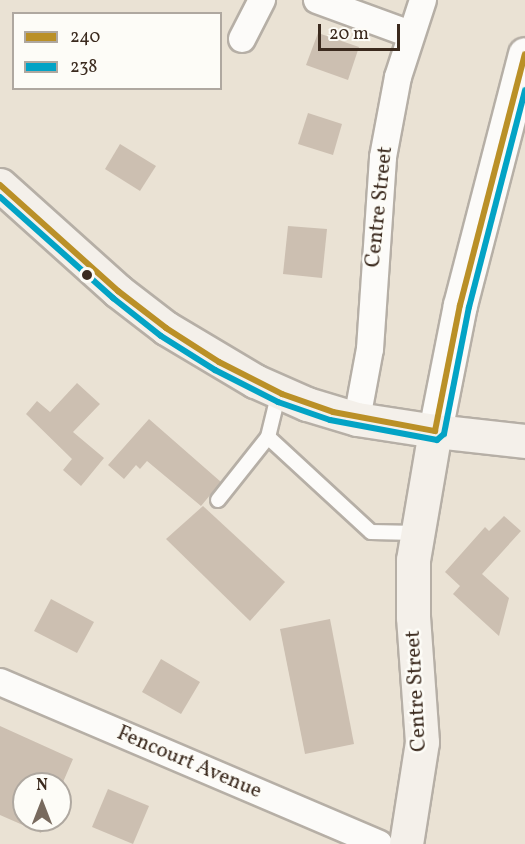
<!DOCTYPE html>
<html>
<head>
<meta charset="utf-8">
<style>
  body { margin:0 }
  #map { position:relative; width:525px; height:844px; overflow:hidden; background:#eae2d4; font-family:Vollkorn,serif }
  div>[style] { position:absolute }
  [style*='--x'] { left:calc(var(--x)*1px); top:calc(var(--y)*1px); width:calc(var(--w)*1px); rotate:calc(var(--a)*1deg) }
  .building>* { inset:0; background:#ccbfb1 }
  .roads { filter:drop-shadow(2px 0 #b6afa6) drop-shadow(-2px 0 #b6afa6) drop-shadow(0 2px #b6afa6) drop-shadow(0 -2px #b6afa6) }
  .service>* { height:14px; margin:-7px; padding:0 7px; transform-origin:7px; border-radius:7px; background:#fcfbf9 }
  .minor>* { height:26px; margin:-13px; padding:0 13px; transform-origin:13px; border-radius:13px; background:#fcfbf9 }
  .tertiary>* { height:33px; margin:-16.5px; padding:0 16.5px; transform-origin:16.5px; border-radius:16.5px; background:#fcfbf9 }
  .secondary>* { height:33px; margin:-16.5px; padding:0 16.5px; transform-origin:16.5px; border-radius:16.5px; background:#f4f0ea }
  .bus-1>* { height:6px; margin:-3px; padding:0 3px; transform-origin:3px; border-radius:3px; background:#ba9027 }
  .bus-2>* { height:6px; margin:-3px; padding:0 3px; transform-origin:3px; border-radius:3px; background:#03a3c5 }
  .dots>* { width:16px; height:16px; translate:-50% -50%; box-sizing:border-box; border:3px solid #fdfcf7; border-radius:50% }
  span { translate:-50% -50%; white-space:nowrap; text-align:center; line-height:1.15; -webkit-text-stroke:5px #fdfcf7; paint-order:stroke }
  .street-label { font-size:21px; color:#3b2a1e }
  .legend { position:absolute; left:12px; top:12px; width:210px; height:78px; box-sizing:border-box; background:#fdfcf7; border:2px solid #afa8a0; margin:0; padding:8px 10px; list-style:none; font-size:18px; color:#3b2a1e }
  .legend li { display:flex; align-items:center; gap:12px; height:30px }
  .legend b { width:30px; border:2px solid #afa8a0 }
  .north { position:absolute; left:12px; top:772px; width:60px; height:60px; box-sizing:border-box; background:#fdfcf7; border:2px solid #afa8a0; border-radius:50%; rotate:0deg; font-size:16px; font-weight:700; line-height:24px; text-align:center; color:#3b2a1e }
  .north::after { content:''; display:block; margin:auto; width:21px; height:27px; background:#786a5e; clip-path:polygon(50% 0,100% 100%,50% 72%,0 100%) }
  .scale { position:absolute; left:318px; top:24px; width:82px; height:27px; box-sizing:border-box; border:3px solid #3b2a1e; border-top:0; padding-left:8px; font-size:18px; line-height:21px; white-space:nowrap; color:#3b2a1e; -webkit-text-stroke:4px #fdfcf7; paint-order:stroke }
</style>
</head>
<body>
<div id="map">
  <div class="building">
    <i style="clip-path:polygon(318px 33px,359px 47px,348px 80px,306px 65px)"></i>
    <i style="clip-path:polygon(308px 113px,342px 124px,333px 155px,298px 144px)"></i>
    <i style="clip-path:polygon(120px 144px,156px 166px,140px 191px,105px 169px)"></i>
    <i style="clip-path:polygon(288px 226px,327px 229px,322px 278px,283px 274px)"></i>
    <i style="clip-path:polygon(77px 383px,100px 404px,73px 432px,104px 458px,81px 486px,63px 470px,72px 459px,26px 414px,37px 401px,50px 412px)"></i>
    <i style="clip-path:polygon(149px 419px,221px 482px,201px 506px,147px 461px,140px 469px,136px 465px,124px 479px,108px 465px)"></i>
    <i style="clip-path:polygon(203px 506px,285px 582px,250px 621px,166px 539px)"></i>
    <i style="clip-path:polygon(504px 516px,521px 531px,482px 574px,509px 598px,499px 636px,453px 594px,460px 586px,445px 572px,485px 527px,489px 531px)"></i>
    <i style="clip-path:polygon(51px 599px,94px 622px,77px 653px,34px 631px)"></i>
    <i style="clip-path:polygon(330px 619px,354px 744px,305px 754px,280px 629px)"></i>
    <i style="clip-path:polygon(161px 659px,200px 682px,181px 714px,142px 692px)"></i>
    <i style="clip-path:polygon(0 726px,73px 759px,60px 789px,60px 784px,24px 784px,24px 820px,46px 820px,41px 833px,0 815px)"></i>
    <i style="clip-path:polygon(108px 789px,149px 806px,133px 844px,92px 827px)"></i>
  </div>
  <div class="roads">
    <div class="service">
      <i style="--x:268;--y:437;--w:140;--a:42.7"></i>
      <i style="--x:371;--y:532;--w:46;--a:1.2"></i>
      <i style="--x:218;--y:500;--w:80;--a:-51.6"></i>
      <i style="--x:268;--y:437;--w:46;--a:-76.3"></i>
    </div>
    <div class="minor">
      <i style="--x:317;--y:0;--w:99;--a:20.1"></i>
      <i style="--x:242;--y:39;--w:44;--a:-62.9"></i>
      <i style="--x:357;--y:419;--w:71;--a:-79.5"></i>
      <i style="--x:370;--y:349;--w:192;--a:-86.1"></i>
      <i style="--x:383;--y:157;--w:81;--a:-79.4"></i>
      <i style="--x:398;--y:77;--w:81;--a:-72"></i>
      <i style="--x:0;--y:682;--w:412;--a:23.1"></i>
    </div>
    <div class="tertiary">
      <i style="--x:435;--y:431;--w:128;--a:-78.8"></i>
      <i style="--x:460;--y:305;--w:259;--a:-75.5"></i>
    </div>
    <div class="secondary">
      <i style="--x:0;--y:185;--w:159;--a:41.9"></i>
      <i style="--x:118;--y:291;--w:61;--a:37.6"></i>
      <i style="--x:166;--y:328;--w:104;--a:30.8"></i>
      <i style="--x:255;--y:381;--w:57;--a:23.9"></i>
      <i style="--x:307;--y:404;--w:52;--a:16.7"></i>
      <i style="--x:357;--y:419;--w:79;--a:8.7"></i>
      <i style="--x:435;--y:431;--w:91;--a:6.3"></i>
      <i style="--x:406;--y:844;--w:103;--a:-81.1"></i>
      <i style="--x:422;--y:742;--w:125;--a:-94.1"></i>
      <i style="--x:413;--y:617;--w:57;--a:-90"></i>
      <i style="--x:413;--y:560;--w:131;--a:-80.3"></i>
    </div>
  </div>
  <div class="bus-1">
    <i style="--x:0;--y:185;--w:159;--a:41.9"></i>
    <i style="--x:118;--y:291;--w:61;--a:37.6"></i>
    <i style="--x:166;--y:328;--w:63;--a:32.7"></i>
    <i style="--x:219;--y:362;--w:71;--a:26.9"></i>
    <i style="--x:282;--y:394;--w:54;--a:19.4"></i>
    <i style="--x:333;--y:412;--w:104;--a:10.6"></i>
    <i style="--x:435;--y:431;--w:128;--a:-78.8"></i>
    <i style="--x:460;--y:305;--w:259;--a:-75.5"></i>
  </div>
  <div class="bus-2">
    <i style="--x:0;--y:197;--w:152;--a:41.8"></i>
    <i style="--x:113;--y:298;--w:61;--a:38.4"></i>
    <i style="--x:161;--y:336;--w:64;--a:32.2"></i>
    <i style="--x:215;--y:370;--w:71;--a:26.9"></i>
    <i style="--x:278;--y:402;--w:55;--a:19.1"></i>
    <i style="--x:330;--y:420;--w:109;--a:10.6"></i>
    <i style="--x:437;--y:440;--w:9;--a:-41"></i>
    <i style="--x:444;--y:434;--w:129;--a:-78.9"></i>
    <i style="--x:469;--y:307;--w:224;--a:-75.5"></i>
  </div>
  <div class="dots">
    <i style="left:87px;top:275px;background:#3b2a1e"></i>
  </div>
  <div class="street-label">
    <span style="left:380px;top:207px;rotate:-84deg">Centre Street</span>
    <span style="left:417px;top:691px;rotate:-93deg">Centre Street</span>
    <span style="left:189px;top:763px;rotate:23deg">Fencourt Avenue</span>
  </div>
  <ul class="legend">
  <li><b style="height:8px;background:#ba9027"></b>240</li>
  <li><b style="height:8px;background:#03a3c5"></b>238</li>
  </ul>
  <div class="north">N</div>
  <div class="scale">20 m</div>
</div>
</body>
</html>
